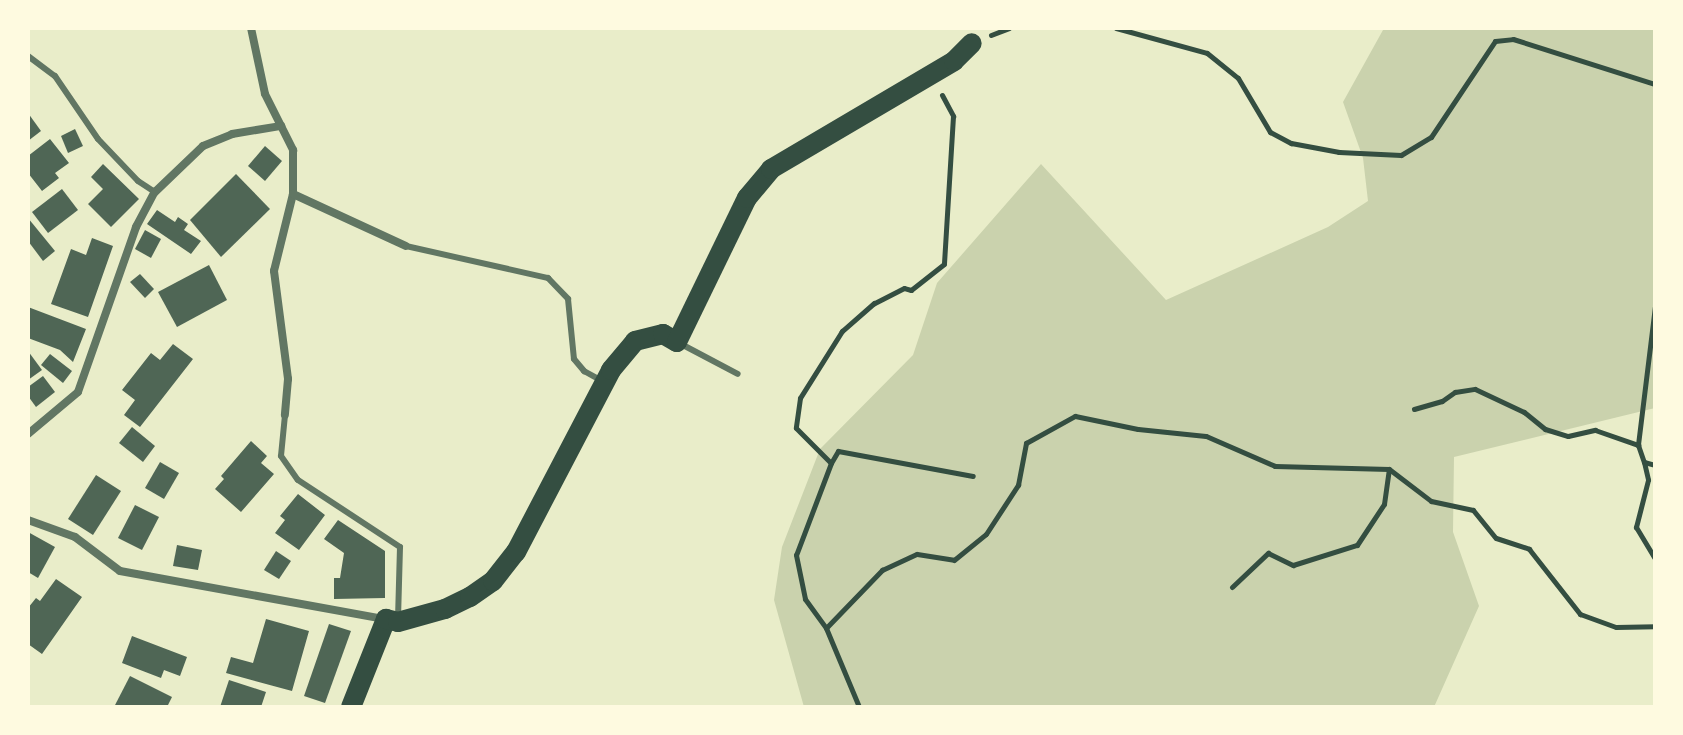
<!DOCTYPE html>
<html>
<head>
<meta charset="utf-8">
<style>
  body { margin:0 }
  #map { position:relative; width:1683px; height:735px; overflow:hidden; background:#e9edc9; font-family:Bitter,serif }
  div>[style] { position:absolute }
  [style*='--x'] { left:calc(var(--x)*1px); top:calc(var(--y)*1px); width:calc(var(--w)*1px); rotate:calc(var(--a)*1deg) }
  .green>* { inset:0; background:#cad2ad }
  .building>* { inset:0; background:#4f6655 }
  .path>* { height:5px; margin:-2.5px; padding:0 2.5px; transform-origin:2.5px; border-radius:2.5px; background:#344e41 }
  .service>* { height:6px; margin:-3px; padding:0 3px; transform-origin:3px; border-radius:3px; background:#617663 }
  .minor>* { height:8px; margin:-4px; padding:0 4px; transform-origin:4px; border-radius:4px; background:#617663 }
  .primary>* { height:20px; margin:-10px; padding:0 10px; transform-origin:10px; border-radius:10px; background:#344e41 }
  span { translate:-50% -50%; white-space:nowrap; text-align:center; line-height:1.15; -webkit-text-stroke:8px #fefae0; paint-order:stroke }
  .frame { position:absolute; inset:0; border:30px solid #fefae0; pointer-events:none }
</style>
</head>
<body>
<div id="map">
  <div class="green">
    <i style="clip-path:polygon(1381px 28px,1655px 28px,1655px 408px,1454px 457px,1453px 532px,1479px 606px,1434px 707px,804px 707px,774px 600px,782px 547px,820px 449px,913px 355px,937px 283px,1041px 164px,1166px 300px,1328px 227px,1368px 201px,1363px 158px,1343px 102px,1383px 30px)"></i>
  </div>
  <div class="building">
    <i style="clip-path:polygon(28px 113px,41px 131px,28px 141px)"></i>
    <i style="clip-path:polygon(75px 129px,83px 146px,68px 153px,61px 136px)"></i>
    <i style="clip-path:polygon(50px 139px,69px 163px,55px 173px,59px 178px,42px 191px,28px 173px,28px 156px)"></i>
    <i style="clip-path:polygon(265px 146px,282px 161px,265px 181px,248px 166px)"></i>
    <i style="clip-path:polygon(103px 164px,139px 199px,111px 227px,88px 204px,103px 189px,91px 177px)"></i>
    <i style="clip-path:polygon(236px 174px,270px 209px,221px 257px,190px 220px)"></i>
    <i style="clip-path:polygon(62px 189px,78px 210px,48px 233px,32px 212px)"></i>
    <i style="clip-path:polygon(157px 210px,175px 222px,178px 217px,188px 224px,184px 230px,201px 241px,191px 254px,147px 224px)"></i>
    <i style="clip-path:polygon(28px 218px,55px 251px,43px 261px,28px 241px)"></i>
    <i style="clip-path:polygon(145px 230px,161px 239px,151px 258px,135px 249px)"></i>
    <i style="clip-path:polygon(92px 238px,113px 246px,88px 317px,51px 304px,71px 249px,86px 255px)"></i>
    <i style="clip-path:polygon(209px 265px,227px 300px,177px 327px,158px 292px)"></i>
    <i style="clip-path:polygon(140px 274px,154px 289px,145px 298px,130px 282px)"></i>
    <i style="clip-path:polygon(28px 307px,86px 329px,73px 362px,60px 350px,28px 338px)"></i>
    <i style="clip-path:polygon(173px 344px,193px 359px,140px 427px,124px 415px,135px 400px,122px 390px,151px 353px,160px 360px)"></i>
    <i style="clip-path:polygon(28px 351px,42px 370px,28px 380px)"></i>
    <i style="clip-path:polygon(50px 354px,72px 371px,63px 383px,41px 365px)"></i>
    <i style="clip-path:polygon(43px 376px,55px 392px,36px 407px,28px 396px,28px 387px)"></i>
    <i style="clip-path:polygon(132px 427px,155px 446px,143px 462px,119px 443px)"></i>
    <i style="clip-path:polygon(251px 441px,267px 456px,261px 463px,274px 474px,241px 512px,215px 489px,224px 479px,221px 476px)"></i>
    <i style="clip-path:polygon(160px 462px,179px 473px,164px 499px,145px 488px)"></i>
    <i style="clip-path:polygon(96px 475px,121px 491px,93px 535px,68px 519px)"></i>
    <i style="clip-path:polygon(298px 494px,325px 515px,299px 550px,275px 533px,285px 520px,280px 516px)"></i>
    <i style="clip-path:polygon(135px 505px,159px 517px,142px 550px,118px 538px)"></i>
    <i style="clip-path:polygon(338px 520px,385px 551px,385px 598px,334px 599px,334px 578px,340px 578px,344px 553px,324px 539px)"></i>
    <i style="clip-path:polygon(28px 532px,55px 547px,38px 578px,28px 572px)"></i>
    <i style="clip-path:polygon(177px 545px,202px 550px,198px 570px,173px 566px)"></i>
    <i style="clip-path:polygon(276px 551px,291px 561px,279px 579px,264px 570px)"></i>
    <i style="clip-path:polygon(56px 579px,82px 597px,42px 654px,28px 644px,28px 608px,36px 598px,40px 601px)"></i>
    <i style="clip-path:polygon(266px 619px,309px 631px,292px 691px,226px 673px,231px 657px,253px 663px)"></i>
    <i style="clip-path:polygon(329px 624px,351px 631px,325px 703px,304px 696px)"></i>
    <i style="clip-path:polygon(132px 636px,187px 657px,180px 676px,164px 670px,161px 678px,122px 663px)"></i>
    <i style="clip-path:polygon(130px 676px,172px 697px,167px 707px,114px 707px)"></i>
    <i style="clip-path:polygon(229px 680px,266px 692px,261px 707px,220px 707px)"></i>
  </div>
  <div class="path">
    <i style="--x:1116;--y:28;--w:94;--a:15.4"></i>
    <i style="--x:1207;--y:53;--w:40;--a:39"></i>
    <i style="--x:1238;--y:78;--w:63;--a:59.3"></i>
    <i style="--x:1270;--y:132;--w:24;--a:28"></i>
    <i style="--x:1291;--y:143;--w:49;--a:10.6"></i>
    <i style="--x:1339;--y:152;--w:62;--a:2.8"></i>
    <i style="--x:1401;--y:155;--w:35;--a:-31"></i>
    <i style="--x:1431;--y:137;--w:115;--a:-56.3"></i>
    <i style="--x:1495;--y:41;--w:18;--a:-6"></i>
    <i style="--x:1513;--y:39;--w:149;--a:17.6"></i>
    <i style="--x:991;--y:35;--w:19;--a:-21"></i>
    <i style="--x:942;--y:95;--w:24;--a:62"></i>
    <i style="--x:953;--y:116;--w:148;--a:93.5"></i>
    <i style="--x:944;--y:264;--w:42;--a:141.8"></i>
    <i style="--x:911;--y:290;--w:7;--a:-164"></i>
    <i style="--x:904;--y:288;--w:34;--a:153"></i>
    <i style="--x:874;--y:303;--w:43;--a:138.8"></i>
    <i style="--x:842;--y:331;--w:79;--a:122.1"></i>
    <i style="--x:800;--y:398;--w:30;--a:98"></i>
    <i style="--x:796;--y:428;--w:49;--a:45"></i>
    <i style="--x:831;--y:463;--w:98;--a:110.8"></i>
    <i style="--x:796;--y:555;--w:45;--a:78.4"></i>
    <i style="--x:805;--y:599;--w:36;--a:54"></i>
    <i style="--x:826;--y:628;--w:81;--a:-46"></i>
    <i style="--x:882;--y:570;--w:38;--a:-25"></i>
    <i style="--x:917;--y:554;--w:37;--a:9"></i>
    <i style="--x:954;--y:560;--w:41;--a:-39.1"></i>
    <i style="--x:986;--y:534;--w:59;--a:-56.9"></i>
    <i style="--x:1018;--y:485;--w:43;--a:-79.2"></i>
    <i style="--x:1026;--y:443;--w:56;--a:-28.9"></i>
    <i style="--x:1075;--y:416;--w:64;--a:11.7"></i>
    <i style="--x:1138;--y:429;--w:68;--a:5.9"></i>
    <i style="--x:1206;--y:436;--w:75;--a:23.5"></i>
    <i style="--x:1275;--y:466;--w:114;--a:1.5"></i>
    <i style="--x:1389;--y:469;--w:53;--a:37.3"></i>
    <i style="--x:1431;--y:501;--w:43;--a:12.1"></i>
    <i style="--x:1473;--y:510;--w:36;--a:51"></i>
    <i style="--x:1496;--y:538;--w:35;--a:18"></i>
    <i style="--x:1529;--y:549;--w:83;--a:51.9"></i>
    <i style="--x:1580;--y:614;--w:38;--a:20"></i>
    <i style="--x:1616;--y:627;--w:39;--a:-1"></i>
    <i style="--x:1655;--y:306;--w:140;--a:97"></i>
    <i style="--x:1638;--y:445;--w:18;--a:71"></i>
    <i style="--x:1644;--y:462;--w:11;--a:15"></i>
    <i style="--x:1414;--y:409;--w:29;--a:-16"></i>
    <i style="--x:1442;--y:401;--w:16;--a:-35"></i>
    <i style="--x:1455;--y:392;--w:20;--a:-9"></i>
    <i style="--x:1475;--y:389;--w:54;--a:25.1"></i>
    <i style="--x:1524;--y:412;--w:27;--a:39"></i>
    <i style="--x:1545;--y:429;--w:24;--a:17"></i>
    <i style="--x:1568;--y:436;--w:28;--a:-13"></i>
    <i style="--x:1595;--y:430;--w:46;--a:19.2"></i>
    <i style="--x:1644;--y:462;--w:18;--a:77"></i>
    <i style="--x:1648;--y:480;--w:49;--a:104.3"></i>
    <i style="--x:1636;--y:527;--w:37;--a:59"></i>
    <i style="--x:831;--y:463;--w:14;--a:-60"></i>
    <i style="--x:838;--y:451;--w:137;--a:10.5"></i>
    <i style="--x:1232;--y:587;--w:50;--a:-43.4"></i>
    <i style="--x:1268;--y:553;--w:28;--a:26"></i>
    <i style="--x:1293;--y:565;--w:67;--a:-17.4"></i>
    <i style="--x:1357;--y:545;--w:49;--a:-56.6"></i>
    <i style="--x:1384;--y:504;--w:34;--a:-82"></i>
    <i style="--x:826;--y:628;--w:86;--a:67.3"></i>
  </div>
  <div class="service">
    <i style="--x:28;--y:56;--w:34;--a:37"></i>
    <i style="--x:55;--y:76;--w:76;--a:55.7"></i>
    <i style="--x:98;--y:139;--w:58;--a:46.4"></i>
    <i style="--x:138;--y:181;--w:20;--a:33"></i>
    <i style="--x:406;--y:246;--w:146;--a:12.7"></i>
    <i style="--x:548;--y:278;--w:29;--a:46"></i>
    <i style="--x:568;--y:299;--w:60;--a:84.3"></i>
    <i style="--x:574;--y:359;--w:16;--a:50"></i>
    <i style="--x:584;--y:371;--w:21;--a:29"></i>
    <i style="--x:681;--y:344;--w:64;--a:27.8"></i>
    <i style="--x:285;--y:415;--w:41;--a:95.6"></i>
    <i style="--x:281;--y:456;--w:29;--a:55"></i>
    <i style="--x:298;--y:480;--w:122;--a:33.3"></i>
    <i style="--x:400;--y:547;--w:71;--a:91.6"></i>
  </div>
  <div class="minor">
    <i style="--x:251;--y:28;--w:67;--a:78"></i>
    <i style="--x:265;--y:94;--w:63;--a:63.4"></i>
    <i style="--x:293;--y:150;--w:44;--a:90"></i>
    <i style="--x:293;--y:194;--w:79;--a:103.9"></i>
    <i style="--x:274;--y:271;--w:109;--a:82.6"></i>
    <i style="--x:288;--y:379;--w:36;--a:95"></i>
    <i style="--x:293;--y:194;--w:124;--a:24.7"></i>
    <i style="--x:28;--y:434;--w:65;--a:-40"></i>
    <i style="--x:78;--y:392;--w:175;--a:-70.6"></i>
    <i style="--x:136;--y:227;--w:40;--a:-62"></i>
    <i style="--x:155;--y:192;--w:66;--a:-43.8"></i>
    <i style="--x:203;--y:146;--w:31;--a:-22"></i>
    <i style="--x:232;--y:134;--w:50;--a:-9.3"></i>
    <i style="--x:28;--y:520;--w:50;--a:19.9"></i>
    <i style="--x:75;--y:537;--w:56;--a:37.1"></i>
    <i style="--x:120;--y:571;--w:269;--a:10.3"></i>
  </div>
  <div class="primary">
    <i style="--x:351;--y:707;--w:95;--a:-68.3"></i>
    <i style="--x:386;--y:619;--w:12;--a:14"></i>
    <i style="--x:398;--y:622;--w:49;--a:-15.5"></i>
    <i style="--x:445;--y:609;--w:28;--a:-26"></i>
    <i style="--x:470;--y:597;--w:28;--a:-35"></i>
    <i style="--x:493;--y:581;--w:37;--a:-52"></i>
    <i style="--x:516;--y:552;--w:205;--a:-62.4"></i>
    <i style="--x:611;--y:370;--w:38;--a:-50"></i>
    <i style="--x:635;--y:341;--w:29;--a:-14"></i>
    <i style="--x:663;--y:334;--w:16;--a:30"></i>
    <i style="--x:677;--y:342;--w:160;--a:-64.1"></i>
    <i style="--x:747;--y:198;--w:38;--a:-50"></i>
    <i style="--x:771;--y:169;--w:212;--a:-30.5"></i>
    <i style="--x:954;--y:61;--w:25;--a:-45"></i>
  </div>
  <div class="frame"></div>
</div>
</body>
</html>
